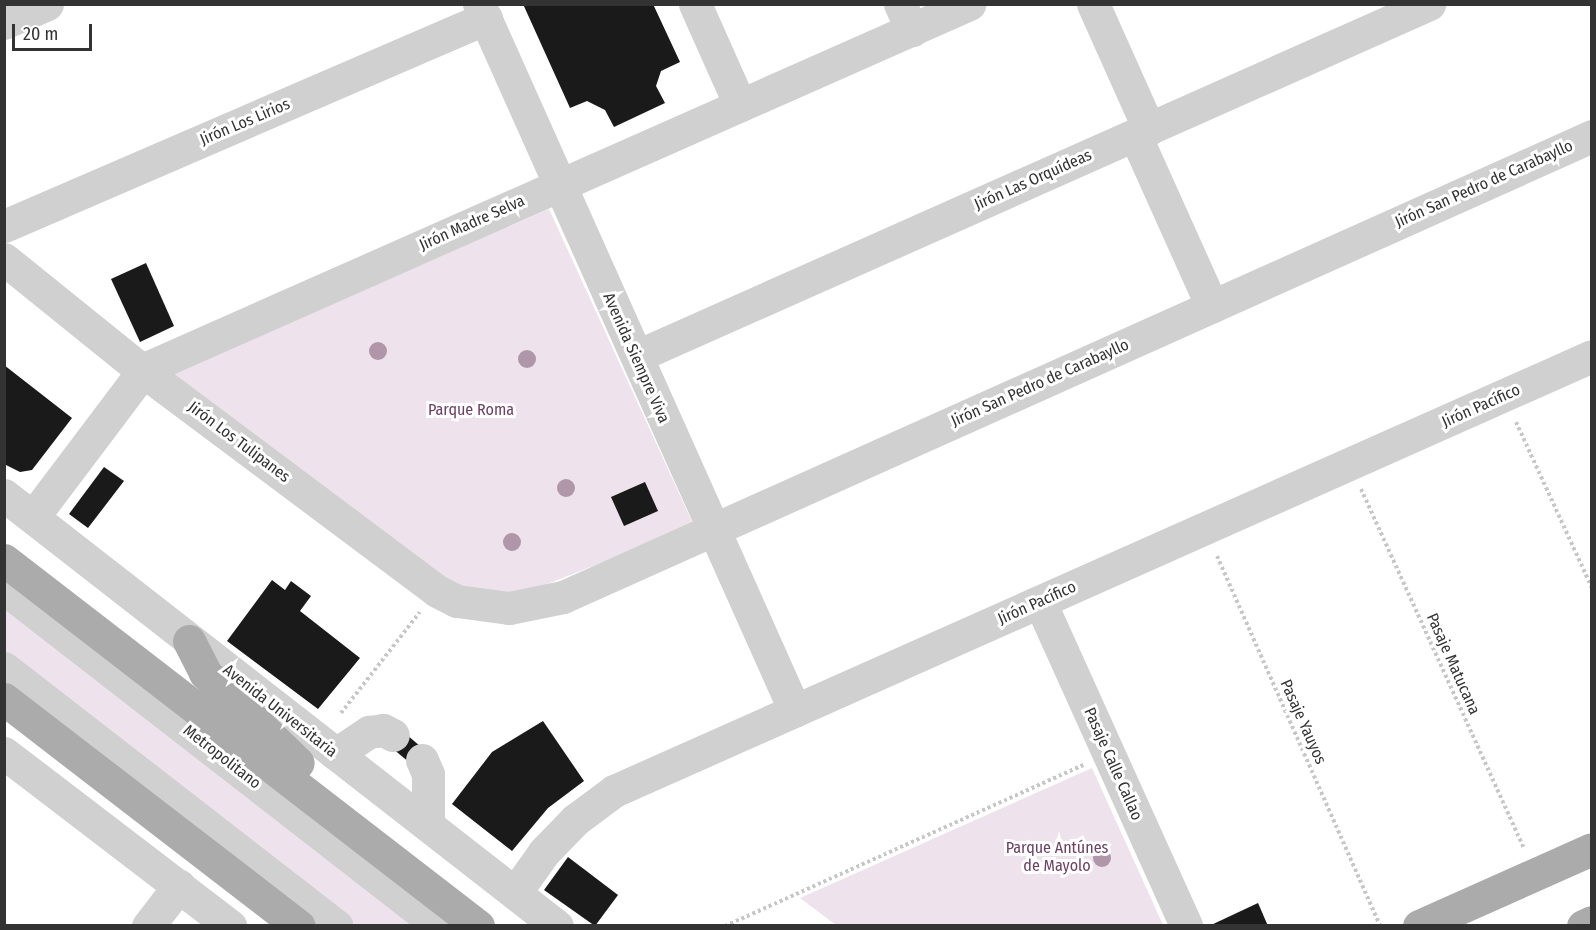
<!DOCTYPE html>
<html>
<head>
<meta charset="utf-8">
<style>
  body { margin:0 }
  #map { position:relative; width:1596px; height:930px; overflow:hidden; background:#fff; font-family:"Fira Sans Condensed",sans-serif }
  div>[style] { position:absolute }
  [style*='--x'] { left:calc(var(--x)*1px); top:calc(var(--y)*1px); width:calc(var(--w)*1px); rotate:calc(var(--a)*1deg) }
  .green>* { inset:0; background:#eee2ec }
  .building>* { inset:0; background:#1a1a1a }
  .path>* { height:4px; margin-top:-2px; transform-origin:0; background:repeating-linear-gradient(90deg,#c7c7c7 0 3px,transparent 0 6px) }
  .minor>* { height:33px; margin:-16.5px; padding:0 16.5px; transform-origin:16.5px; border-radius:16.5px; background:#d0d0d0 }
  .major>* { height:33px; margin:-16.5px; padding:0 16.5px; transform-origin:16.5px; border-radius:16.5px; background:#ababab }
  .trees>* { width:18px; height:18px; margin:-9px; border-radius:50%; background:#af96a9 }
  span { translate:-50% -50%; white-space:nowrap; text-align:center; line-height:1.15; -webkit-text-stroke:6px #fff; paint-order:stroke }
  .street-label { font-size:16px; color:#333 }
  .park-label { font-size:16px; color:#6d4163 }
  .frame { position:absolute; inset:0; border:6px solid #333; pointer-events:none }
  .scale { position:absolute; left:12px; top:24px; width:80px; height:27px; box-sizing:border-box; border:3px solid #333; border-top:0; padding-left:8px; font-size:18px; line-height:21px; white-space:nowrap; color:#333; -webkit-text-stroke:4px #fff; paint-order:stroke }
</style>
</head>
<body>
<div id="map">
  <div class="green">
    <i style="clip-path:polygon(549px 209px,694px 526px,522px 594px,458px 588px,167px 376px)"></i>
    <i style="clip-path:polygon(4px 603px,422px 925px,356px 925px,5px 652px)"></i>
    <i style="clip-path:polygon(1092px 768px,1163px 925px,836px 925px,800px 898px)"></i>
  </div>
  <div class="building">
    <i style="clip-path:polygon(523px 4px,653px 4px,680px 62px,661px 71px,656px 86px,665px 103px,614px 127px,605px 110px,587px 101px,570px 108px)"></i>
    <i style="clip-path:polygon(146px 263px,174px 326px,140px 342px,111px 279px)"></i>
    <i style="clip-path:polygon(4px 365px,72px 418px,32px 470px,20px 472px,4px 464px)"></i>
    <i style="clip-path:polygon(104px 467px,124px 481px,88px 528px,69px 514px)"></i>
    <i style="clip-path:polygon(645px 482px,658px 511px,624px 526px,611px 497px)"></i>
    <i style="clip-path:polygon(272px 580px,285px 590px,291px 581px,311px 596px,300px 611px,360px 658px,318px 709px,227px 641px)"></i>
    <i style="clip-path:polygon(543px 721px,584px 781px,548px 808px,512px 851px,452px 804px,492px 752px)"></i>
    <i style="clip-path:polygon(399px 728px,428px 753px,416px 768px,386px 743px)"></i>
    <i style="clip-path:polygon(568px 857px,618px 895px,595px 926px,544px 890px)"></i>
    <i style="clip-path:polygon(1258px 903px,1268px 926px,1209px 926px)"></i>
  </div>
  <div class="path">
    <i style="--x:1516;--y:422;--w:183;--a:65.4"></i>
    <i style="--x:1361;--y:489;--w:395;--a:65.6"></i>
    <i style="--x:1217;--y:556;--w:404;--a:66.2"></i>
    <i style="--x:341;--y:713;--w:128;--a:-52"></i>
    <i style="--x:725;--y:926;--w:393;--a:-24.2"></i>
  </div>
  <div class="minor">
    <i style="--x:479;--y:4;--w:774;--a:65.92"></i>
    <i style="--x:695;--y:4;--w:111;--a:66"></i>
    <i style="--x:900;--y:4;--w:29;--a:65"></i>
    <i style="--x:1093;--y:4;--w:137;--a:65.9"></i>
    <i style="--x:4;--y:23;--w:47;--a:-23.8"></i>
    <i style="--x:1135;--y:135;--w:188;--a:65.8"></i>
    <i style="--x:4;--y:226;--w:525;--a:-23.34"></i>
    <i style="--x:4;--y:259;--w:179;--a:38.9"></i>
    <i style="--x:143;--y:371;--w:367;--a:36.8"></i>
    <i style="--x:437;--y:591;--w:22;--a:27"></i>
    <i style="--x:457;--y:601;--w:52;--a:7.7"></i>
    <i style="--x:509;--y:608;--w:55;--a:-11.5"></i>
    <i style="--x:563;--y:597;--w:1128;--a:-24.13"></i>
    <i style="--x:637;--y:356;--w:867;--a:-23.96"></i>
    <i style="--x:4;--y:495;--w:701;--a:37.93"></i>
    <i style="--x:33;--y:517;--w:183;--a:-53"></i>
    <i style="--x:143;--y:371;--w:9;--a:-32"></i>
    <i style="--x:151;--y:366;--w:895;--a:-23.87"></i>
    <i style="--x:4;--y:588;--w:551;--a:37.85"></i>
    <i style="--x:1040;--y:602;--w:355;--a:65.7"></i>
    <i style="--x:4;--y:668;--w:421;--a:37.8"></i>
    <i style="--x:4;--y:753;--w:285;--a:37.4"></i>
    <i style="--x:336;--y:754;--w:40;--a:-34"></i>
    <i style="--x:369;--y:732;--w:14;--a:-8"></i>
    <i style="--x:383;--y:730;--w:11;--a:27"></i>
    <i style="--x:422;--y:760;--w:15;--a:67"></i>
    <i style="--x:428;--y:774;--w:51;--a:90"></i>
    <i style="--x:515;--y:893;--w:50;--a:-54.7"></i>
    <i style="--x:544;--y:852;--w:45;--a:-45.9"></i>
    <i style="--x:575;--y:820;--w:49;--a:-36.6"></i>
    <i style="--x:614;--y:791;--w:1070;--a:-23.98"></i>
    <i style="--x:148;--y:926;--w:51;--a:-52.2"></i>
  </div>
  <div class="major">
    <i style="--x:4;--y:560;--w:599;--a:37.67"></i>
    <i style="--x:189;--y:641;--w:36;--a:63"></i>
    <i style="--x:205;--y:673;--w:129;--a:44.1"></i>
    <i style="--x:4;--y:699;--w:372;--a:37.6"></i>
    <i style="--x:1419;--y:926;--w:189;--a:-24"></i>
    <i style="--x:1583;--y:926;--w:10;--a:-24"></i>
  </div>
  <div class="trees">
    <i style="left:378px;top:351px"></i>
    <i style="left:527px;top:359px"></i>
    <i style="left:566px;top:488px"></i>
    <i style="left:512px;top:542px"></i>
    <i style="left:1102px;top:858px"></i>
  </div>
  <div class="street-label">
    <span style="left:245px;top:122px;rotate:-23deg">Jirón Los Lirios</span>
    <span style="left:1033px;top:180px;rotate:-24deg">Jirón Las Orquídeas</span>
    <span style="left:1484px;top:184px;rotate:-24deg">Jirón San Pedro de Carabayllo</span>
    <span style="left:472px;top:223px;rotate:-24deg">Jirón Madre Selva</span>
    <span style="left:636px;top:358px;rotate:66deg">Avenida Siempre Viva</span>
    <span style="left:1040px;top:383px;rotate:-24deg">Jirón San Pedro de Carabayllo</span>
    <span style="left:1481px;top:406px;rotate:-24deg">Jirón Pacífico</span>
    <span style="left:239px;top:442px;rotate:37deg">Jirón Los Tulipanes</span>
    <span style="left:1037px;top:603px;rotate:-24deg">Jirón Pacífico</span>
    <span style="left:1453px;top:664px;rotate:66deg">Pasaje Matucana</span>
    <span style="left:280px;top:711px;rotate:38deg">Avenida Universitaria</span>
    <span style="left:1303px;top:722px;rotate:66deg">Pasaje Yauyos</span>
    <span style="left:222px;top:757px;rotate:38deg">Metropolitano</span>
    <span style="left:1113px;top:764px;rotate:66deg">Pasaje Calle Callao</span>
  </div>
  <div class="park-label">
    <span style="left:471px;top:410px">Parque Roma</span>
    <span style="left:1057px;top:857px">Parque Antúnes<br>de Mayolo</span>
  </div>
  <div class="frame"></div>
  <div class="scale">20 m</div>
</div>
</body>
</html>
